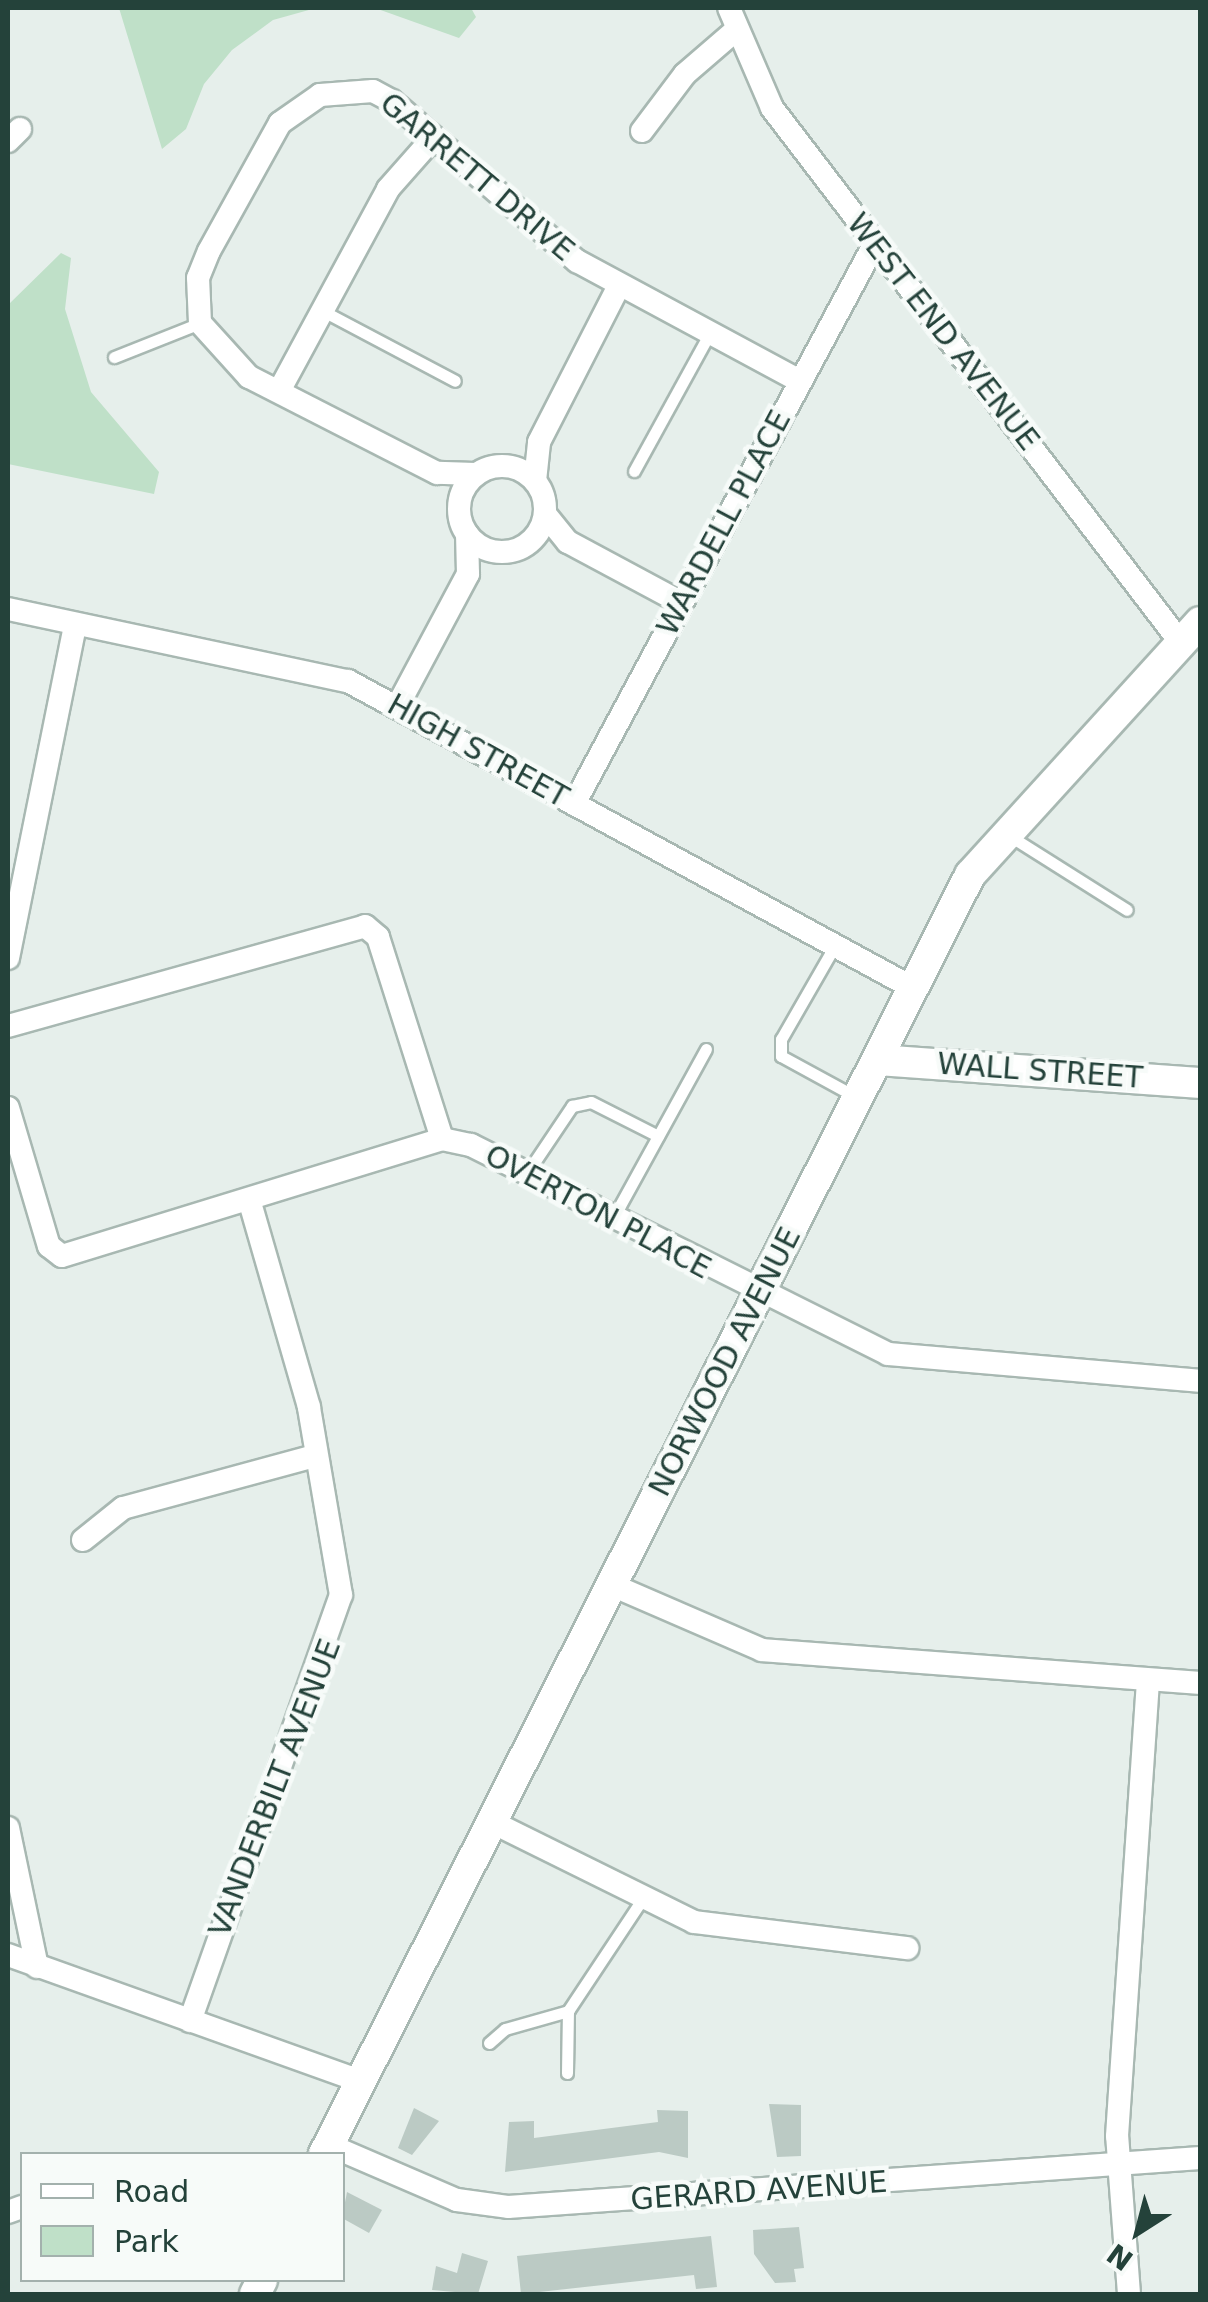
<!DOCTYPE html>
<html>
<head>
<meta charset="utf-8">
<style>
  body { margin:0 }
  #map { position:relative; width:1208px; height:2302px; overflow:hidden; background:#e6efeb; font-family:"DejaVu Sans",sans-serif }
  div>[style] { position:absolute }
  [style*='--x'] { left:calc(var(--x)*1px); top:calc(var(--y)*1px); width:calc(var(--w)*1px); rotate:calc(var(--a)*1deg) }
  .green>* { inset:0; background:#bfe0c8 }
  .building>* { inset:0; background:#bbcac4 }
  .roads { filter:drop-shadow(2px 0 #a8b8b2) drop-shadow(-2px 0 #a8b8b2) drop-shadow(0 2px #a8b8b2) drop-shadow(0 -2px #a8b8b2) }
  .lane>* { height:11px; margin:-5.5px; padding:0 5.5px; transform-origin:5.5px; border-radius:5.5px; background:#fff }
  .street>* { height:22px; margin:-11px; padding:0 11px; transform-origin:11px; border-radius:11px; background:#fff }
  .street>.ring { margin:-11px; padding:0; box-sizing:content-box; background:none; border:22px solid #fff; border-radius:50% }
  .secondary>* { height:30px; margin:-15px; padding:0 15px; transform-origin:15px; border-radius:15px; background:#fff }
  span { translate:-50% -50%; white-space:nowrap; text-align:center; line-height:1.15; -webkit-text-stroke:9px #f7fbf9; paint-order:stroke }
  .street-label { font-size:30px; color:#24423a }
  .frame { position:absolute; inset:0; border:10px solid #24423a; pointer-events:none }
  .legend { position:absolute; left:20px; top:2152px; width:325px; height:130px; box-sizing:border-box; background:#f7fbf9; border:2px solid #a3b1ad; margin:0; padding:12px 18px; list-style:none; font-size:30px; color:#24423a }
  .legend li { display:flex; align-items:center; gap:20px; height:50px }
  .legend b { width:50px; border:2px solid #a3b1ad }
  .north { position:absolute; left:1088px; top:2182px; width:100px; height:100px; -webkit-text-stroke:8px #f7fbf9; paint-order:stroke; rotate:216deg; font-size:28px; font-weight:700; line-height:40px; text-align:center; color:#24423a }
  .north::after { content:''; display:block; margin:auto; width:35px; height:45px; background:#24423a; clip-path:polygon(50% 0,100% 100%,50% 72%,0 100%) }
</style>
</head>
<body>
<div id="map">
  <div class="green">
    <i style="clip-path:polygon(119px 8px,316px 8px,273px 20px,232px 50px,204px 84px,186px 129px,162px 149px)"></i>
    <i style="clip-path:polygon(375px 8px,471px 8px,476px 17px,459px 38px)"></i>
    <i style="clip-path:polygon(61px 253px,71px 258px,65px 309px,91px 392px,159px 472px,154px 494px,8px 464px,8px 305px)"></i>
  </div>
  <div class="building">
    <i style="clip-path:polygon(769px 2104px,801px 2105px,801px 2156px,777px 2157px)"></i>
    <i style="clip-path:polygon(414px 2108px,439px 2121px,412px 2155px,398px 2148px)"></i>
    <i style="clip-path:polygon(657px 2110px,688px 2111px,688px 2158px,659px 2152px,505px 2172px,509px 2122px,534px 2121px,534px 2138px,658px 2122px)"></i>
    <i style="clip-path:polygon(347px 2192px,382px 2210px,369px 2233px,342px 2218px)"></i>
    <i style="clip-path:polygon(799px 2227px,804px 2268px,794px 2269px,796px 2282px,775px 2283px,754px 2254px,753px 2230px)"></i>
    <i style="clip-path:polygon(711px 2236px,717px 2287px,696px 2289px,694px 2275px,521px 2294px,517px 2256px)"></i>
    <i style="clip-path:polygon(462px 2253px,488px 2261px,478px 2294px,432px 2290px,436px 2266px,457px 2273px)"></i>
  </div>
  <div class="roads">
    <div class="lane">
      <i style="--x:323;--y:311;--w:149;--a:27.9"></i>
      <i style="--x:114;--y:357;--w:92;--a:-21.6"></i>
      <i style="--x:634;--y:471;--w:158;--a:-61.2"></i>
      <i style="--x:1010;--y:836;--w:138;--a:32.3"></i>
      <i style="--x:834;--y:947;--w:106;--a:119.9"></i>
      <i style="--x:781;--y:1039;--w:17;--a:90"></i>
      <i style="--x:781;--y:1056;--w:88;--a:28.6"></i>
      <i style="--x:527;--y:1173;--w:81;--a:-56.1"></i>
      <i style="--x:572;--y:1106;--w:19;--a:-12"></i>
      <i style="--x:591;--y:1102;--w:75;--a:26.9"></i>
      <i style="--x:612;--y:1220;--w:195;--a:-61.2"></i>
      <i style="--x:489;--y:2043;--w:21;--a:-41"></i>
      <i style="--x:505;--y:2029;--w:66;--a:-15.9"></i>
      <i style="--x:568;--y:2011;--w:132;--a:-56.4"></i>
      <i style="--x:567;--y:2073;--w:62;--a:-89.1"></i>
    </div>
    <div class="street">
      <i style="--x:729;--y:8;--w:109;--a:66.7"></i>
      <i style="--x:772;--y:108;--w:673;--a:52.6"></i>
      <i style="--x:642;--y:131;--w:71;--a:-53"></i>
      <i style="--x:685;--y:74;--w:67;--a:-40.8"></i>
      <i style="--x:8;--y:141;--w:17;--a:-45"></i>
      <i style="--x:279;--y:391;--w:230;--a:-61.6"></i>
      <i style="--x:388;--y:189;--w:69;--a:-48.5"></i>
      <i class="ring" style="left:459px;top:466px;width:64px;height:64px"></i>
      <i style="--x:475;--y:474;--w:38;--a:-178"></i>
      <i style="--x:437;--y:473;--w:211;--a:-152.9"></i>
      <i style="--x:249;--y:377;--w:73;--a:-132.2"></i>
      <i style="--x:200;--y:323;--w:45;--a:-92.5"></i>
      <i style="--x:198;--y:278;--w:29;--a:-68"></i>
      <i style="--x:209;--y:251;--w:146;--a:-61"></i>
      <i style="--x:280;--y:123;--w:49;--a:-35"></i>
      <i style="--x:320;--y:95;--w:53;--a:-4.3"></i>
      <i style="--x:373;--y:91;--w:21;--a:28"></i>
      <i style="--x:392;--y:101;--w:245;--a:40.9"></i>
      <i style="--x:577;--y:261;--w:253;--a:28.3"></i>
      <i style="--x:535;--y:481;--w:39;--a:-84"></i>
      <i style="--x:539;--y:442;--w:175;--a:-62.9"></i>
      <i style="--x:545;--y:514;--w:36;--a:51"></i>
      <i style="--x:568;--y:542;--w:129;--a:28.2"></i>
      <i style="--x:8;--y:609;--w:348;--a:12"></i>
      <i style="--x:348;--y:681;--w:643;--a:28.52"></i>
      <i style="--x:397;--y:707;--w:151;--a:-61.9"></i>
      <i style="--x:468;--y:574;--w:40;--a:-91.4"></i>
      <i style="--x:574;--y:804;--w:637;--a:-61.78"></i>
      <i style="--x:8;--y:958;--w:340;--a:-78.6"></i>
      <i style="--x:8;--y:1026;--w:371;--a:-15.6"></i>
      <i style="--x:365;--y:926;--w:17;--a:40"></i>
      <i style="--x:378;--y:937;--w:212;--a:72.4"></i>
      <i style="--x:442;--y:1139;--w:30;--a:12"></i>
      <i style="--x:471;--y:1145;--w:466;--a:26.6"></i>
      <i style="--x:888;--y:1354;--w:313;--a:4.9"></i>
      <i style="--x:8;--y:1108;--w:144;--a:73.5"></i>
      <i style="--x:49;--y:1246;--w:16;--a:38"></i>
      <i style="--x:62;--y:1256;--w:398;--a:-17.1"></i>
      <i style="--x:83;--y:1540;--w:51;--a:-38.7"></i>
      <i style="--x:123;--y:1508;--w:199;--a:-15.2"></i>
      <i style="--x:612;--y:1585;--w:163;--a:23.4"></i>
      <i style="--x:762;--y:1650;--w:439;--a:4.3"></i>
      <i style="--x:492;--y:1822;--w:225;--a:26.3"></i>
      <i style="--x:694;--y:1922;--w:215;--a:7"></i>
      <i style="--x:8;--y:1828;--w:142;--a:78.2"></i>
      <i style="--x:8;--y:1955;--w:376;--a:19.7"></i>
      <i style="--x:190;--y:2021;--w:452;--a:-70.5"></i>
      <i style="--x:341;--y:1595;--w:191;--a:-99.7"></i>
      <i style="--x:309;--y:1407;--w:213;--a:-106.1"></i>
      <i style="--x:329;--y:2145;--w:139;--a:23.3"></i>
      <i style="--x:457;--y:2200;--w:51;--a:7.8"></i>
      <i style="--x:508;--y:2207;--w:694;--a:-4.05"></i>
      <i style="--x:8;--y:2212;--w:15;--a:-20"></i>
      <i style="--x:1129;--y:2294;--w:158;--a:-94.3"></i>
      <i style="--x:1117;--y:2136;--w:457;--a:-86.1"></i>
    </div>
    <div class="secondary">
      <i style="--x:879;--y:1060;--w:322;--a:4.1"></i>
      <i style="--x:324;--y:2154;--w:1433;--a:-63.2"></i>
      <i style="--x:970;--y:875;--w:342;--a:-47.7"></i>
      <i style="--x:255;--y:2294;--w:16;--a:-63"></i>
    </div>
  </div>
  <div class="street-label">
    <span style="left:477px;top:177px;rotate:40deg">GARRETT DRIVE</span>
    <span style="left:943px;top:332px;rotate:52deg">WEST END AVENUE</span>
    <span style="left:724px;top:523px;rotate:-62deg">WARDELL PLACE</span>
    <span style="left:478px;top:751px;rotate:29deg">HIGH STREET</span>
    <span style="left:1040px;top:1071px;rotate:4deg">WALL STREET</span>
    <span style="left:598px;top:1212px;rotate:28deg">OVERTON PLACE</span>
    <span style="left:725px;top:1362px;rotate:-63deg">NORWOOD AVENUE</span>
    <span style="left:275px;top:1788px;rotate:-69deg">VANDERBILT AVENUE</span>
    <span style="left:759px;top:2191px;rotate:-4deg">GERARD AVENUE</span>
  </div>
  <div class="frame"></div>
  <ul class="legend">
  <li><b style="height:12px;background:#fff"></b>Road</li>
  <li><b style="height:28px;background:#bfe0c8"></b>Park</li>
  </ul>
  <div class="north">N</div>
</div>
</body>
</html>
